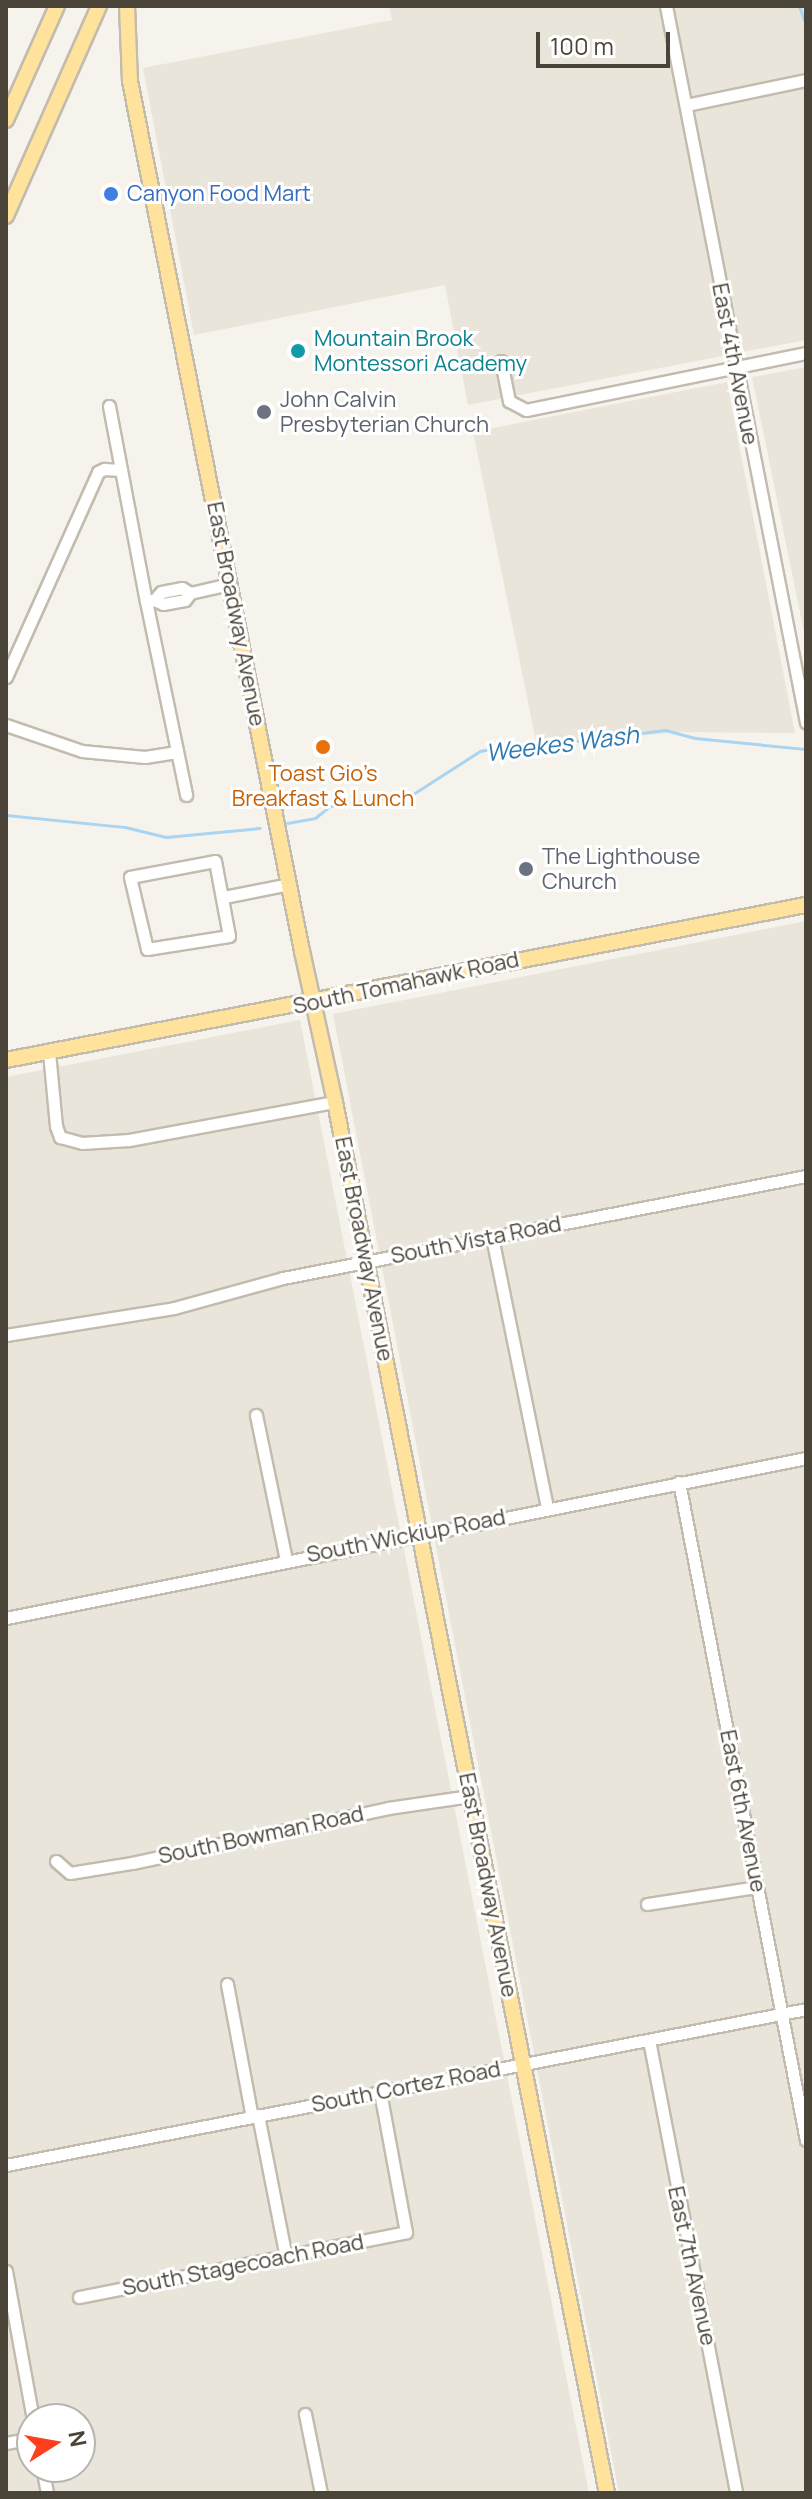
<!DOCTYPE html>
<html>
<head>
<meta charset="utf-8">
<style>
  body { margin:0 }
  #map { position:relative; width:812px; height:2499px; overflow:hidden; background:#f6f3ec; font-family:Manrope,sans-serif }
  div>[style] { position:absolute }
  [style*='--x'] { left:calc(var(--x)*1px); top:calc(var(--y)*1px); width:calc(var(--w)*1px); rotate:calc(var(--a)*1deg) }
  .residential>* { inset:0; background:#eae5da }
  .stream>* { height:3px; margin:-1.5px; padding:0 1.5px; transform-origin:1.5px; border-radius:1.5px; background:#a9d4f2 }
  .roads { filter:drop-shadow(2px 0 #c2bbae) drop-shadow(-2px 0 #c2bbae) drop-shadow(0 2px #c2bbae) drop-shadow(0 -2px #c2bbae) }
  .minor>* { height:11px; margin:-5.5px; padding:0 5.5px; transform-origin:5.5px; border-radius:5.5px; background:#fff }
  .major>* { height:14px; margin:-7px; padding:0 7px; transform-origin:7px; border-radius:7px; background:#ffe39c }
  .dots>* { width:22px; height:22px; translate:-50% -50%; box-sizing:border-box; border:4px solid #fff; border-radius:50% }
  span { translate:-50% -50%; white-space:nowrap; text-align:center; line-height:1.15; -webkit-text-stroke:6px #fff; paint-order:stroke }
  .shop-label { font-size:22px; color:#366cbe }
  .left { translate:0 -50%; text-align:left }
  .culture-label { font-size:22px; color:#0d838f }
  .street-label { font-size:22px; color:#4b4439 }
  .worship-label { font-size:22px; color:#5b616d }
  .food-label { font-size:22px; color:#c56008 }
  .water-label { font-size:24px; color:#2e7ab2; font-style:italic }
  .frame { position:absolute; inset:0; border:8px solid #4b4439; pointer-events:none }
  .north { position:absolute; left:16px; top:2403px; width:80px; height:80px; box-sizing:border-box; background:#fff; border:2px solid #b7b4b0; border-radius:50%; rotate:79deg; font-size:22px; font-weight:700; line-height:32px; text-align:center; color:#4b4439 }
  .north::after { content:''; display:block; margin:auto; width:28px; height:36px; background:#fc3f1d; clip-path:polygon(50% 0,100% 100%,50% 72%,0 100%) }
  .scale { position:absolute; left:536px; top:32px; width:134px; height:36px; box-sizing:border-box; border:4px solid #4b4439; border-top:0; padding-left:10px; font-size:24px; line-height:28px; white-space:nowrap; color:#4b4439; -webkit-text-stroke:6px #fff; paint-order:stroke }
</style>
</head>
<body>
<div id="map">
  <div class="residential">
    <i style="clip-path:polygon(389px 6px,806px 6px,806px 340px,468px 405px,445px 285px,194px 335px,143px 68px,392px 20px)"></i>
    <i style="clip-path:polygon(806px 367px,806px 642px,752px 377px)"></i>
    <i style="clip-path:polygon(727px 382px,795px 733px,676px 732px,537px 746px,473px 432px)"></i>
    <i style="clip-path:polygon(806px 921px,806px 2493px,619px 2493px,333px 1014px)"></i>
    <i style="clip-path:polygon(evenodd,300px 1020px,589px 2493px,6px 2493px,6px 1077px,300px 1020px,32px 2419px,80px 2419px,80px 2467px,32px 2467px,32px 2419px)"></i>
  </div>
  <div class="stream">
    <i style="--x:799;--y:6;--w:20;--a:70"></i>
    <i style="--x:6;--y:815;--w:120;--a:5.8"></i>
    <i style="--x:125;--y:827;--w:42;--a:13.7"></i>
    <i style="--x:166;--y:837;--w:94;--a:-5.5"></i>
    <i style="--x:287;--y:823;--w:28;--a:-10"></i>
    <i style="--x:315;--y:818;--w:19;--a:-39"></i>
    <i style="--x:330;--y:806;--w:84;--a:-8.2"></i>
    <i style="--x:413;--y:794;--w:80;--a:-32.7"></i>
    <i style="--x:480;--y:751;--w:29;--a:-12"></i>
    <i style="--x:508;--y:745;--w:20;--a:6"></i>
    <i style="--x:528;--y:747;--w:138;--a:-7.1"></i>
    <i style="--x:665;--y:730;--w:31;--a:15"></i>
    <i style="--x:695;--y:738;--w:112;--a:5.7"></i>
  </div>
  <div class="roads">
    <div class="minor">
      <i style="--x:666;--y:6;--w:730;--a:78.94"></i>
      <i style="--x:686;--y:105;--w:123;--a:-11.8"></i>
      <i style="--x:501;--y:361;--w:41;--a:78.7"></i>
      <i style="--x:509;--y:401;--w:19;--a:28"></i>
      <i style="--x:526;--y:410;--w:286;--a:-11.5"></i>
      <i style="--x:109;--y:406;--w:198;--a:79.3"></i>
      <i style="--x:146;--y:601;--w:8;--a:-7"></i>
      <i style="--x:190;--y:593;--w:9;--a:-148"></i>
      <i style="--x:182;--y:588;--w:21;--a:169"></i>
      <i style="--x:161;--y:592;--w:11;--a:131"></i>
      <i style="--x:154;--y:600;--w:10;--a:24"></i>
      <i style="--x:163;--y:604;--w:22;--a:-10"></i>
      <i style="--x:185;--y:600;--w:9;--a:-54"></i>
      <i style="--x:190;--y:593;--w:41;--a:-12.7"></i>
      <i style="--x:146;--y:601;--w:198;--a:78.3"></i>
      <i style="--x:6;--y:677;--w:225;--a:-65.8"></i>
      <i style="--x:98;--y:472;--w:7;--a:-27"></i>
      <i style="--x:104;--y:469;--w:17;--a:3"></i>
      <i style="--x:6;--y:725;--w:80;--a:18.9"></i>
      <i style="--x:82;--y:751;--w:63;--a:5.4"></i>
      <i style="--x:145;--y:757;--w:32;--a:-9"></i>
      <i style="--x:215;--y:861;--w:76;--a:79.4"></i>
      <i style="--x:229;--y:936;--w:83;--a:171"></i>
      <i style="--x:147;--y:949;--w:74;--a:-103.3"></i>
      <i style="--x:130;--y:877;--w:86;--a:-10.7"></i>
      <i style="--x:224;--y:897;--w:66;--a:-11.3"></i>
      <i style="--x:49;--y:1052;--w:74;--a:84.6"></i>
      <i style="--x:56;--y:1126;--w:12;--a:70"></i>
      <i style="--x:60;--y:1137;--w:23;--a:15"></i>
      <i style="--x:82;--y:1143;--w:47;--a:-3.7"></i>
      <i style="--x:129;--y:1140;--w:209;--a:-10.5"></i>
      <i style="--x:492;--y:1237;--w:277;--a:78.5"></i>
      <i style="--x:6;--y:1335;--w:170;--a:-9.1"></i>
      <i style="--x:174;--y:1308;--w:113;--a:-15.4"></i>
      <i style="--x:283;--y:1278;--w:533;--a:-11.04"></i>
      <i style="--x:256;--y:1415;--w:148;--a:78.3"></i>
      <i style="--x:679;--y:1482;--w:670;--a:79.08"></i>
      <i style="--x:6;--y:1618;--w:816;--a:-11.31"></i>
      <i style="--x:56;--y:1861;--w:18;--a:41"></i>
      <i style="--x:70;--y:1873;--w:63;--a:-9.2"></i>
      <i style="--x:132;--y:1863;--w:262;--a:-12.1"></i>
      <i style="--x:388;--y:1808;--w:83;--a:-8.3"></i>
      <i style="--x:647;--y:1904;--w:111;--a:-8.8"></i>
      <i style="--x:227;--y:1984;--w:135;--a:79.4"></i>
      <i style="--x:649;--y:2040;--w:461;--a:79.1"></i>
      <i style="--x:258;--y:2115;--w:146;--a:78.9"></i>
      <i style="--x:6;--y:2165;--w:815;--a:-11.03"></i>
      <i style="--x:6;--y:2271;--w:150;--a:79.7"></i>
      <i style="--x:79;--y:2297;--w:333;--a:-11.2"></i>
      <i style="--x:406;--y:2232;--w:142;--a:-100.5"></i>
      <i style="--x:305;--y:2414;--w:81;--a:78.6"></i>
      <i style="--x:6;--y:2443;--w:26;--a:-11"></i>
      <i style="--x:42;--y:2467;--w:26;--a:79"></i>
    </div>
    <div class="major">
      <i style="--x:127;--y:6;--w:75;--a:87.7"></i>
      <i style="--x:130;--y:81;--w:887;--a:78.82"></i>
      <i style="--x:302;--y:951;--w:155;--a:77.7"></i>
      <i style="--x:335;--y:1102;--w:1417;--a:78.94"></i>
      <i style="--x:6;--y:120;--w:125;--a:-65.9"></i>
      <i style="--x:6;--y:216;--w:230;--a:-66.1"></i>
      <i style="--x:6;--y:1060;--w:815;--a:-10.97"></i>
    </div>
  </div>
  <div class="dots">
    <i style="left:111px;top:194px;background:#3f7fe0"></i>
    <i style="left:298px;top:351px;background:#0f9aa8"></i>
    <i style="left:264px;top:412px;background:#6b7280"></i>
    <i style="left:323px;top:747px;background:#e8710a"></i>
    <i style="left:526px;top:869px;background:#6b7280"></i>
  </div>
  <div class="shop-label">
    <span class="left" style="left:127px;top:194px">Canyon Food Mart</span>
  </div>
  <div class="culture-label">
    <span class="left" style="left:314px;top:351px">Mountain Brook<br>Montessori Academy</span>
  </div>
  <div class="street-label">
    <span style="left:735px;top:364px;rotate:79deg">East 4th Avenue</span>
    <span style="left:236px;top:614px;rotate:79deg">East Broadway Avenue</span>
    <span style="left:406px;top:983px;rotate:-12deg">South Tomahawk Road</span>
    <span style="left:476px;top:1240px;rotate:-11deg">South Vista Road</span>
    <span style="left:364px;top:1249px;rotate:79deg">East Broadway Avenue</span>
    <span style="left:406px;top:1536px;rotate:-11deg">South Wickiup Road</span>
    <span style="left:743px;top:1811px;rotate:79deg">East 6th Avenue</span>
    <span style="left:261px;top:1835px;rotate:-12deg">South Bowman Road</span>
    <span style="left:488px;top:1885px;rotate:79deg">East Broadway Avenue</span>
    <span style="left:406px;top:2087px;rotate:-11deg">South Cortez Road</span>
    <span style="left:243px;top:2265px;rotate:-11deg">South Stagecoach Road</span>
    <span style="left:692px;top:2266px;rotate:78deg">East 7th Avenue</span>
  </div>
  <div class="worship-label">
    <span class="left" style="left:280px;top:412px">John Calvin<br>Presbyterian Church</span>
    <span class="left" style="left:542px;top:869px">The Lighthouse<br>Church</span>
  </div>
  <div class="food-label">
    <span style="left:323px;top:786px">Toast Gio’s<br>Breakfast &amp; Lunch</span>
  </div>
  <div class="water-label">
    <span style="left:562px;top:743px;rotate:-7deg">Weekes Wash</span>
  </div>
  <div class="frame"></div>
  <div class="north">N</div>
  <div class="scale">100 m</div>
</div>
</body>
</html>
